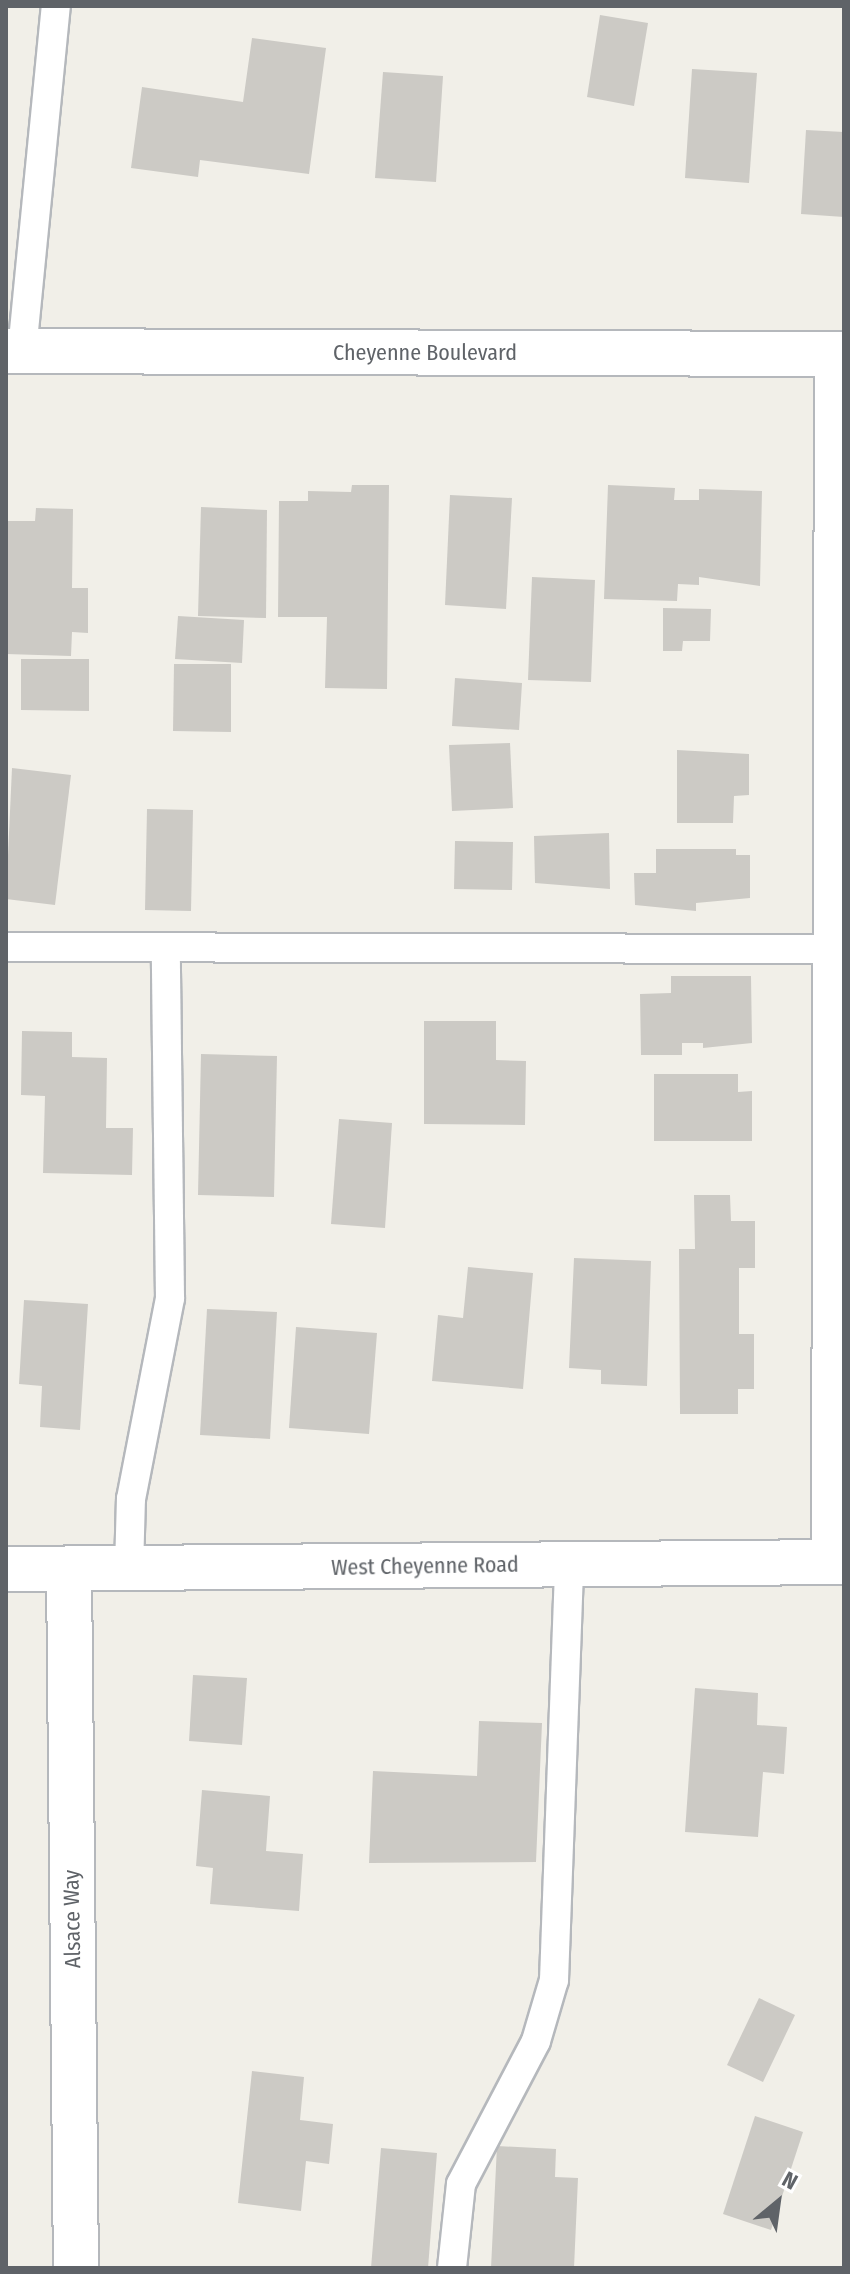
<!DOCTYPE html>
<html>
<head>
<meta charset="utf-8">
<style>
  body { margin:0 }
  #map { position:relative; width:850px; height:2274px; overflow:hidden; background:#f1efe8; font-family:"Fira Sans Condensed",sans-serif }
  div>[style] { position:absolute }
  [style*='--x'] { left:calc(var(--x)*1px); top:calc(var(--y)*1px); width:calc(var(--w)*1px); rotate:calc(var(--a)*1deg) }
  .building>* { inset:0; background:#cccac5 }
  .roads { filter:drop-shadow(2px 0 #b5b8bc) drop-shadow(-2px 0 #b5b8bc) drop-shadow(0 2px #b5b8bc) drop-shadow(0 -2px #b5b8bc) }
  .lane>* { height:28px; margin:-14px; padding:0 14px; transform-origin:14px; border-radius:14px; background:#fff }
  .street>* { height:44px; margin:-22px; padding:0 22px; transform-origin:22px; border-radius:22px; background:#fff }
  .secondary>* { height:44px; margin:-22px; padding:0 22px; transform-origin:22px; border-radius:22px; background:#fff }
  span { translate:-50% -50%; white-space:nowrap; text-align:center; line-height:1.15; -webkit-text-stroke:7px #fff; paint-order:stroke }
  .street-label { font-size:22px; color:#5f6368 }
  .frame { position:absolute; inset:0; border:8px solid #5f6368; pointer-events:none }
  .north { position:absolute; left:738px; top:2162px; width:80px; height:80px; -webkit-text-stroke:6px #fff; paint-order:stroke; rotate:29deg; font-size:22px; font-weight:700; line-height:32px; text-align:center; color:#5f6368 }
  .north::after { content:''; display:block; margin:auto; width:28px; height:36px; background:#5f6368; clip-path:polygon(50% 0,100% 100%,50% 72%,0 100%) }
</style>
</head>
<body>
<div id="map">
  <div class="building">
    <i style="clip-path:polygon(600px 15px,648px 23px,634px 106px,587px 97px)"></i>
    <i style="clip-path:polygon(252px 38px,326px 48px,309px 174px,200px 160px,198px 177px,131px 168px,142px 87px,243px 102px)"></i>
    <i style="clip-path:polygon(692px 69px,757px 73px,749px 183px,685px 178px)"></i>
    <i style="clip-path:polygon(383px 72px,443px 76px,436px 182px,375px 178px)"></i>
    <i style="clip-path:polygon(806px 130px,844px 132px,844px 217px,801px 214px)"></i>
    <i style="clip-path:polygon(352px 485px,389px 485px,387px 689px,325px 688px,327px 617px,278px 617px,279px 501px,308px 501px,308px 491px,351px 492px)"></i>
    <i style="clip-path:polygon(608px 485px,675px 488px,674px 500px,699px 500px,699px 489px,762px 491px,760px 586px,699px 577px,699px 585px,678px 584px,677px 601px,604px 599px)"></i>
    <i style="clip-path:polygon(450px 495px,512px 498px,506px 609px,445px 605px)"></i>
    <i style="clip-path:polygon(201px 507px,267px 510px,266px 618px,198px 616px)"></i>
    <i style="clip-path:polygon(36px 508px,73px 509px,72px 588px,88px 588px,88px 633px,72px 632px,71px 656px,6px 654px,6px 521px,35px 521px)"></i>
    <i style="clip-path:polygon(532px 577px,595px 580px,591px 682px,528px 680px)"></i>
    <i style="clip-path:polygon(663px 608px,711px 609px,710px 641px,683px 641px,682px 651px,663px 651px)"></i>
    <i style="clip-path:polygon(178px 616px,244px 620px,242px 663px,175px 659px)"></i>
    <i style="clip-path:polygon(21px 659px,89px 659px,89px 711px,21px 710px)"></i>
    <i style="clip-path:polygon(174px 664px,231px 664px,231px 732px,173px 731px)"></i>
    <i style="clip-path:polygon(455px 678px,522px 683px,519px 730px,452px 726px)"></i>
    <i style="clip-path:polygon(510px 743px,513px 808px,452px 811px,449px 745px)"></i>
    <i style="clip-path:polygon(677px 750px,749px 754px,749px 795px,734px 796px,733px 823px,677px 823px)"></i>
    <i style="clip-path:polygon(12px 768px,71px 775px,55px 905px,6px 899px)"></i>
    <i style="clip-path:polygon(147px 809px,193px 810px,191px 911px,145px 910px)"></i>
    <i style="clip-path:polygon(609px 833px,610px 889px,535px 883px,534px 836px)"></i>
    <i style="clip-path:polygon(455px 841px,513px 842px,512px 890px,454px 889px)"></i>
    <i style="clip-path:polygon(656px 849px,736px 849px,736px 855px,750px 855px,750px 898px,696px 903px,696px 911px,635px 905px,634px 873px,656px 873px)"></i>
    <i style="clip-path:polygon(671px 976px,751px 976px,752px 1043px,703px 1048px,703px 1043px,682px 1043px,682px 1055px,641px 1055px,640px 994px,671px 993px)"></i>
    <i style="clip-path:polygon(424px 1021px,496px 1021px,496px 1060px,526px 1061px,525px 1125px,424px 1124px)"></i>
    <i style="clip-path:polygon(22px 1031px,72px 1032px,72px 1057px,107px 1058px,106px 1128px,133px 1128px,132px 1175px,43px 1173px,45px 1096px,21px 1095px)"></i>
    <i style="clip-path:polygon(201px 1054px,277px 1056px,274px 1197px,198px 1195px)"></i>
    <i style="clip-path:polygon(654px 1074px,738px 1074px,738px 1092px,752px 1091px,752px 1141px,654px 1141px)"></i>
    <i style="clip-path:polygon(339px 1119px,392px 1123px,385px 1228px,331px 1224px)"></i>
    <i style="clip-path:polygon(694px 1195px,730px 1195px,731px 1221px,755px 1221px,755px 1268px,739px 1268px,739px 1334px,754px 1334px,754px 1389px,738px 1389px,738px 1414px,680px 1414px,679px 1249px,695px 1249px)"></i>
    <i style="clip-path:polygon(574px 1258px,651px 1261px,647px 1386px,601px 1384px,601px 1370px,569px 1368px)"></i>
    <i style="clip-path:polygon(468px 1267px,533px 1273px,523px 1389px,432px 1381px,438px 1315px,463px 1318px)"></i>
    <i style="clip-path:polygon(24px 1300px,88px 1304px,80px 1430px,40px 1427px,42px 1386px,19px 1384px)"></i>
    <i style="clip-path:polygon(207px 1309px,277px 1312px,270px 1439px,200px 1435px)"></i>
    <i style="clip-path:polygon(296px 1327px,377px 1333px,369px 1434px,289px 1428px)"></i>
    <i style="clip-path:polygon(193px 1675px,247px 1678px,242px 1745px,189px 1741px)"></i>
    <i style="clip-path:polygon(695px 1688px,758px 1693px,757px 1725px,787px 1727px,784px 1774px,763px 1772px,758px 1837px,685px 1832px)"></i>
    <i style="clip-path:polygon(479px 1721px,542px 1723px,536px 1862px,369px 1863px,373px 1771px,477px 1776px)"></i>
    <i style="clip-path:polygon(202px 1790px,270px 1796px,266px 1851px,303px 1854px,299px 1911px,210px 1904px,213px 1868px,196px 1866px)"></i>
    <i style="clip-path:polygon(759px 1998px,795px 2015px,763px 2082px,727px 2065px)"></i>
    <i style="clip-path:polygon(252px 2071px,304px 2077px,300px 2120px,333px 2124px,329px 2164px,306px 2161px,301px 2211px,238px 2203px)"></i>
    <i style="clip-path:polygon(755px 2116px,803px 2132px,771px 2230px,723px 2214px)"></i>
    <i style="clip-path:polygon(497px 2146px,556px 2149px,555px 2177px,578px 2178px,574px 2268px,491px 2268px)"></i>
    <i style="clip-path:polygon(381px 2148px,437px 2153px,428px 2268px,371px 2268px)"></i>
  </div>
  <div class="roads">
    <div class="lane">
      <i style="--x:22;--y:351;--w:347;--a:-84.4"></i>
      <i style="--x:6;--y:947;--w:838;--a:0.14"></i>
      <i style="--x:129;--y:1569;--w:70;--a:-88.4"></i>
      <i style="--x:131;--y:1499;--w:205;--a:-79"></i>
      <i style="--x:170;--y:1298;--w:350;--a:-90.7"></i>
      <i style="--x:452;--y:2268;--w:84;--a:-83.9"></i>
      <i style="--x:461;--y:2184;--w:161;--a:-62.3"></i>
      <i style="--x:536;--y:2041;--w:64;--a:-73.6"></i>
      <i style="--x:554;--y:1980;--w:415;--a:-87.9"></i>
    </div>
    <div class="street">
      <i style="--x:834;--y:1562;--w:1208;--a:-89.86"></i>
      <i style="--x:69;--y:1570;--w:698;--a:89.43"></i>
    </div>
    <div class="secondary">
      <i style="--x:6;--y:351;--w:838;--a:0.21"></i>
      <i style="--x:6;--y:1569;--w:838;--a:-0.48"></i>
    </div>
  </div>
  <div class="street-label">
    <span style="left:425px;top:353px">Cheyenne Boulevard</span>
    <span style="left:425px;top:1566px;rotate:-1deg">West Cheyenne Road</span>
    <span style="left:72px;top:1919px;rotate:-91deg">Alsace Way</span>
  </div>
  <div class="frame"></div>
  <div class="north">N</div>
</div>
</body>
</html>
